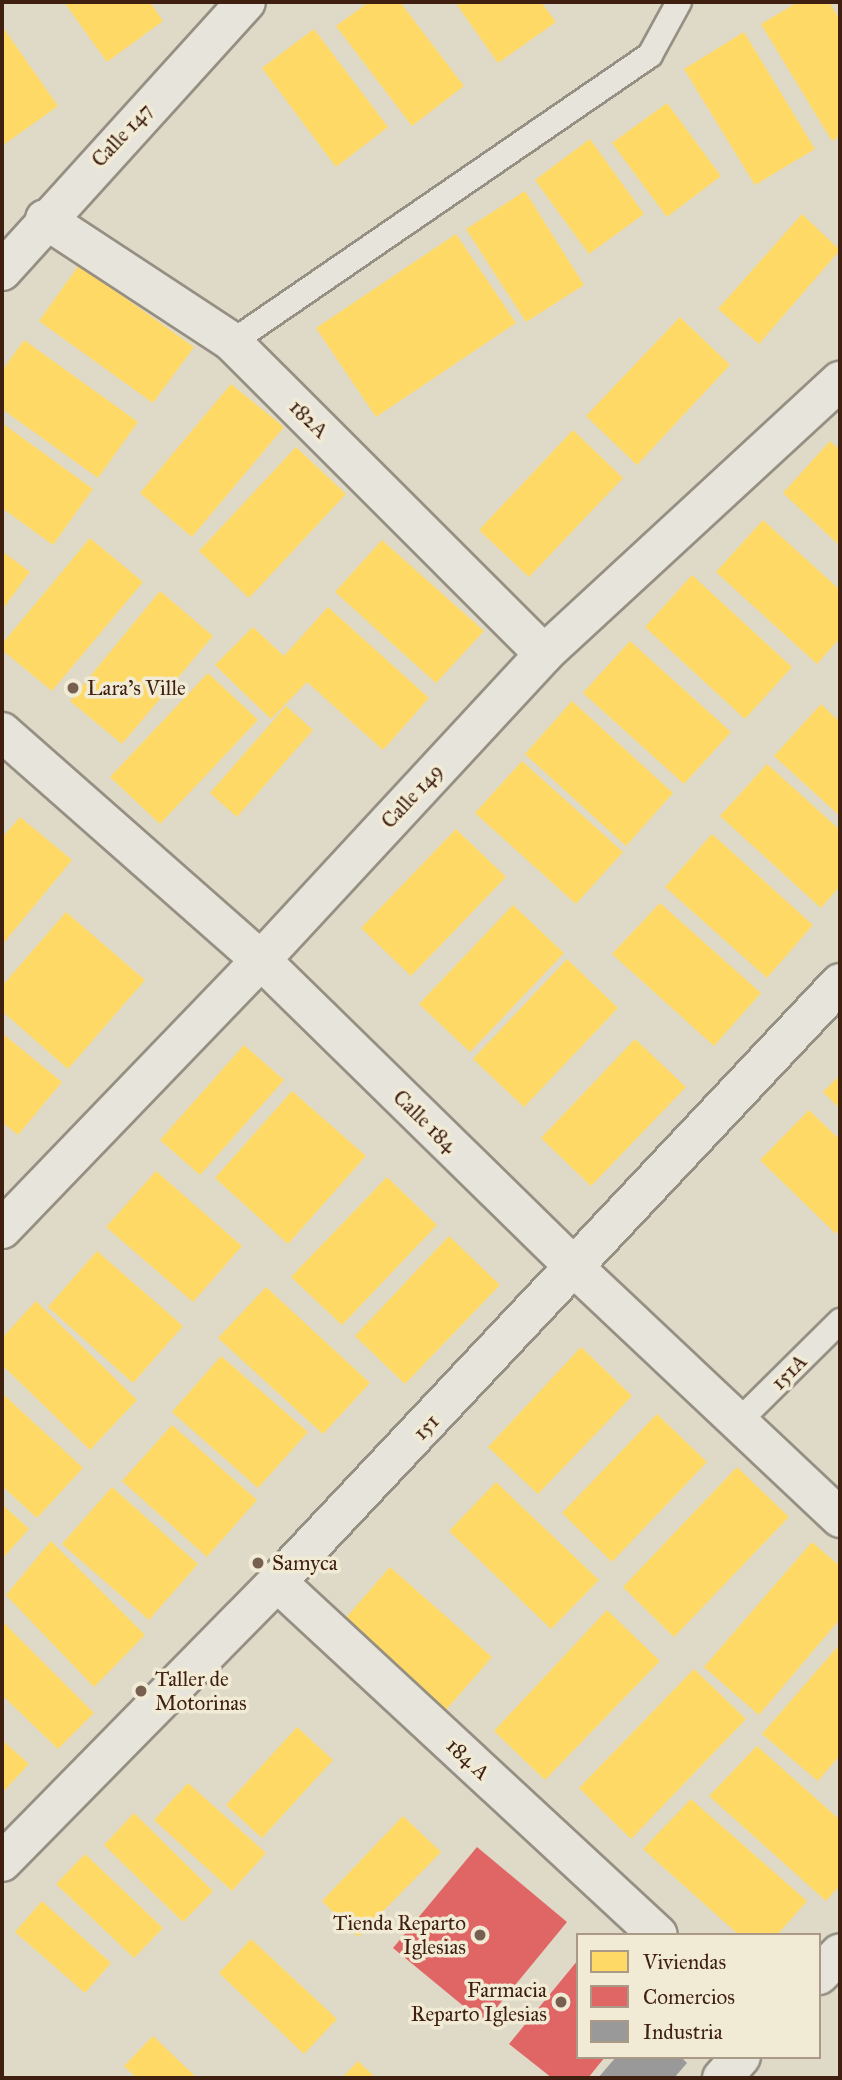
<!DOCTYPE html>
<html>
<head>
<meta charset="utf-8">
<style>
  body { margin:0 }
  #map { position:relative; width:842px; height:2080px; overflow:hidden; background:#dfdac8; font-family:"IM FELL Great Primer",serif }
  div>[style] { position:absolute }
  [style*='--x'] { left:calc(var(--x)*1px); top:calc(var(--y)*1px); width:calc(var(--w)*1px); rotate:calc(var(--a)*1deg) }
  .homes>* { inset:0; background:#ffd966 }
  .shops>* { inset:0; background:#e06666 }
  .industry>* { inset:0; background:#999 }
  .roads { filter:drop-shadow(2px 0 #968f83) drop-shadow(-2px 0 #968f83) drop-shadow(0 2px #968f83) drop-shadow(0 -2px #968f83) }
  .lane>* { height:24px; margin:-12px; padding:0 12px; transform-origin:12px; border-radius:12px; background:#e7e4db }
  .street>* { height:38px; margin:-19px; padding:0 19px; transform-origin:19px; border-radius:19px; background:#e7e4db }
  .dots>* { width:19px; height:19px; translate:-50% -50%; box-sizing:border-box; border:4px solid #f1ebd5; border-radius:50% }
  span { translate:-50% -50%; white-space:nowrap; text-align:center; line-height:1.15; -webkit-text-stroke:7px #f1ebd5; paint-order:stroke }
  .street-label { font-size:21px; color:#3f1f10 }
  .poi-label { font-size:21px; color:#3f1f10 }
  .left { translate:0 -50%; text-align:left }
  .right { translate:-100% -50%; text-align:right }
  .frame { position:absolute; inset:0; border:4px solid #3f1f10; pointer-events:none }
  .legend { position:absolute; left:576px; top:1933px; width:245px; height:126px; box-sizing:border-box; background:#f1ebd5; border:2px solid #aa9986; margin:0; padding:9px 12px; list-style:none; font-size:21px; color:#3f1f10 }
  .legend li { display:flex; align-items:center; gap:14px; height:35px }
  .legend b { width:35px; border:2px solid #aa9986 }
</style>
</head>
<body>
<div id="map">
  <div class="homes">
    <i style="clip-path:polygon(64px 2px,150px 2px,163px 21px,107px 62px)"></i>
    <i style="clip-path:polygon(369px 2px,400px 2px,464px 86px,412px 126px,336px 26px)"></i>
    <i style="clip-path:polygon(455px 2px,541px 2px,556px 22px,498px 63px)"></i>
    <i style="clip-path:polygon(798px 2px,829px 2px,840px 20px,840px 136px,832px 141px,761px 24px)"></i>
    <i style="clip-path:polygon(2px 26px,58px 106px,2px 146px)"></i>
    <i style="clip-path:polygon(314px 29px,388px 127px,336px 167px,262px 68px)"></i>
    <i style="clip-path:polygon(744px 32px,815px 149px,755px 185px,684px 69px)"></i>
    <i style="clip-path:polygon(667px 103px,721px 176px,667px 217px,612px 143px)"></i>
    <i style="clip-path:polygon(590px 139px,644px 214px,589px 254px,535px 180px)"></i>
    <i style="clip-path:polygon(525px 191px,584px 285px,526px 322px,466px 229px)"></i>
    <i style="clip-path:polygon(802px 214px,840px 250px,759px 344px,718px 309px)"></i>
    <i style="clip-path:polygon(456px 234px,516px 323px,376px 417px,316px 328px)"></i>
    <i style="clip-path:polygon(79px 265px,194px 347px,153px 403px,39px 321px)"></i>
    <i style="clip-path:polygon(680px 317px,730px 365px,637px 465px,586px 416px)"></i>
    <i style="clip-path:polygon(24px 340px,138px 422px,98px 478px,2px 409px,2px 371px)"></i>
    <i style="clip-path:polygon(231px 384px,284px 427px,192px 537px,140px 493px)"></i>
    <i style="clip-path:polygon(2px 423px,93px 489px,53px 545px,2px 508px)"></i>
    <i style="clip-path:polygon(573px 430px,623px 478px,529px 577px,479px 530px)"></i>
    <i style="clip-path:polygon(830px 441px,840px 450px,840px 546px,783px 493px)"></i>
    <i style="clip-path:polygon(296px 447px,346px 494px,249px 598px,199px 551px)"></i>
    <i style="clip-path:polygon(763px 520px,840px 590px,840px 638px,817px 664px,716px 572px)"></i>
    <i style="clip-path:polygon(90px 538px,143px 582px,52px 691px,2px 650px,2px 644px)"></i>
    <i style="clip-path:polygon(382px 540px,484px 631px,436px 683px,335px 592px)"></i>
    <i style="clip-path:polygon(2px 551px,30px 572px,2px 610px)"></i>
    <i style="clip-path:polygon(692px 575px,792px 667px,745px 719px,645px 627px)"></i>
    <i style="clip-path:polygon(160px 591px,213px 636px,122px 744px,70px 701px)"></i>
    <i style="clip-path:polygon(328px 607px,429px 698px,383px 750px,307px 682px,271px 719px,215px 665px,253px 627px,284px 656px)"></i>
    <i style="clip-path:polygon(630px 641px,731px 732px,684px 784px,583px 693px)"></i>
    <i style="clip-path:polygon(208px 673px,258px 720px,160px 824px,110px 777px)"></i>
    <i style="clip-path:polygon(572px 701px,673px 793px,626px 846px,525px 754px)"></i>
    <i style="clip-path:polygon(821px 704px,840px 722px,840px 816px,774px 756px)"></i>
    <i style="clip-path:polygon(286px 706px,313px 730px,237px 817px,210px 793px)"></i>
    <i style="clip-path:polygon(522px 761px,623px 852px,576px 904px,475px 813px)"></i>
    <i style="clip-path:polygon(767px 764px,840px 830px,840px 886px,821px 908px,720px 816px)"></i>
    <i style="clip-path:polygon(20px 817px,72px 860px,2px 945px,2px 838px)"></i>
    <i style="clip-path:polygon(456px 829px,506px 877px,411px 976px,361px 928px)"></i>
    <i style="clip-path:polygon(712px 834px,813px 925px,767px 978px,665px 887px)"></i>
    <i style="clip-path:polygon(660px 903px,761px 993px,714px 1046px,612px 954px)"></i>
    <i style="clip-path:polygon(513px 905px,564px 953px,470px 1052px,419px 1004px)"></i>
    <i style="clip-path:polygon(66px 912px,145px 980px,68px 1069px,2px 1011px,2px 986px)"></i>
    <i style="clip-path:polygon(567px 959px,618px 1008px,524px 1107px,473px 1059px)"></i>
    <i style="clip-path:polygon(2px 1033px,62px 1082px,18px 1135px,2px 1122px)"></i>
    <i style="clip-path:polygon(635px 1039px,686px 1087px,591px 1186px,541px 1138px)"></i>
    <i style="clip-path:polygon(244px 1045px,284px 1080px,200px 1175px,160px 1140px)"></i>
    <i style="clip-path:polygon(840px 1075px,840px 1109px,823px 1092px)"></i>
    <i style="clip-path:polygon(292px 1091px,366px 1156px,288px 1244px,215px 1178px)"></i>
    <i style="clip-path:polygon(809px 1110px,840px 1140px,840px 1229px,836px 1234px,760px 1160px)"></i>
    <i style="clip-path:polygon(156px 1171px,242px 1246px,193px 1302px,106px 1227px)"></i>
    <i style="clip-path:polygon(387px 1177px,437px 1225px,342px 1325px,291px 1277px)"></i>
    <i style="clip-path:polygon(449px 1236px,500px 1285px,405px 1384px,355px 1336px)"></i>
    <i style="clip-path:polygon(97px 1251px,183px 1326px,133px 1383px,48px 1307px)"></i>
    <i style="clip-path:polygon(266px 1287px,370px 1383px,323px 1434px,218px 1338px)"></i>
    <i style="clip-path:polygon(36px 1301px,137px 1400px,90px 1450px,2px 1365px,2px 1338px)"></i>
    <i style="clip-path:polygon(581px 1347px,632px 1396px,538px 1494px,488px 1447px)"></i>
    <i style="clip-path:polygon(221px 1356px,308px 1432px,258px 1488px,172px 1412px)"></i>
    <i style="clip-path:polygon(2px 1393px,83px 1468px,37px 1518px,2px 1486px)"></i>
    <i style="clip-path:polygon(657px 1414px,707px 1462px,612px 1562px,562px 1513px)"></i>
    <i style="clip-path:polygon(172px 1425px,257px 1500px,207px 1557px,122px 1481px)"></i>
    <i style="clip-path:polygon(737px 1467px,789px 1517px,674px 1637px,623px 1587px)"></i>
    <i style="clip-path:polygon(496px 1482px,599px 1580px,551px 1629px,449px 1531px)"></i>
    <i style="clip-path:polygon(112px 1487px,198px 1564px,149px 1620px,62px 1544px)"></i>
    <i style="clip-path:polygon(2px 1504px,29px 1529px,2px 1559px)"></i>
    <i style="clip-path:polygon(51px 1541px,145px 1635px,94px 1687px,6px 1595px)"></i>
    <i style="clip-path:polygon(812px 1542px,840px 1566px,840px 1619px,759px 1715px,704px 1667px)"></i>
    <i style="clip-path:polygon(390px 1567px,492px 1657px,446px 1710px,344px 1620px)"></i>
    <i style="clip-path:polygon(607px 1610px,660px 1661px,545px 1780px,494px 1731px)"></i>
    <i style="clip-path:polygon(2px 1621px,94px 1713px,58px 1749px,2px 1695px)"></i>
    <i style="clip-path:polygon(840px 1644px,840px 1755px,818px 1781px,762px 1734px)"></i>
    <i style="clip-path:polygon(694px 1669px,746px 1719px,631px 1839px,579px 1788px)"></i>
    <i style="clip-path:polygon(297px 1727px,333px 1760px,262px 1838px,226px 1805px)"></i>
    <i style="clip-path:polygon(2px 1740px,29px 1764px,2px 1793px)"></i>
    <i style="clip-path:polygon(757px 1746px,840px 1820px,840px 1885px,826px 1901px,709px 1796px)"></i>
    <i style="clip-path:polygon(188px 1783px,266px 1853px,232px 1891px,154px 1820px)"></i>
    <i style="clip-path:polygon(691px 1799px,807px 1901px,777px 1935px,739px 1935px,643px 1849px)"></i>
    <i style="clip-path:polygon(134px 1813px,213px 1891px,183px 1922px,104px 1845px)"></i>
    <i style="clip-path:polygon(403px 1816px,441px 1852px,358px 1937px,322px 1901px)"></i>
    <i style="clip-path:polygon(85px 1854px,163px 1928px,134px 1958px,56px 1884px)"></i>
    <i style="clip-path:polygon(42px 1901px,111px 1963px,85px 1993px,15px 1932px)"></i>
    <i style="clip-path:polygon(251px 1939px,337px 2019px,304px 2054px,219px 1973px)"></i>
    <i style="clip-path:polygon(153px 2036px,197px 2078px,137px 2078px,124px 2066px)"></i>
    <i style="clip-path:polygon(358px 2061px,376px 2078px,342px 2078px)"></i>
  </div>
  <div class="shops">
    <i style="clip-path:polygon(477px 1847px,567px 1922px,484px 2023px,393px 1948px)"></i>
    <i style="clip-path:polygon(578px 1960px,578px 2057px,605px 2057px,588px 2078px,552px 2078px,509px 2044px)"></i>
  </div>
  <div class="industry">
    <i style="clip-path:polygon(616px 2057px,681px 2057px,687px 2063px,674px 2078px,598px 2078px)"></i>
  </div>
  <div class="roads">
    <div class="lane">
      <i style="--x:232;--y:342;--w:507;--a:-34.47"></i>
      <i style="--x:650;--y:55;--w:60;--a:-61.3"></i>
      <i style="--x:738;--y:1422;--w:144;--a:-44.7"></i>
    </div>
    <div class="street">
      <i style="--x:45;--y:219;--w:224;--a:33.3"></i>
      <i style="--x:232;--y:342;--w:441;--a:45"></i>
      <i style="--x:2;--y:271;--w:363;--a:-47.8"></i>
      <i style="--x:2;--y:732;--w:345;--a:41.4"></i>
      <i style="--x:261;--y:960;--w:441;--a:44.4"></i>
      <i style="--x:576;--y:1269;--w:363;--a:43.3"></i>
      <i style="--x:2;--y:1229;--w:373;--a:-46.1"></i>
      <i style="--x:261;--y:960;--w:417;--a:-47.2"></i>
      <i style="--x:544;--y:654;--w:403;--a:-42.7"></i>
      <i style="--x:277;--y:1582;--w:519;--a:42.82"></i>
      <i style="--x:2;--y:1862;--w:392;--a:-45.5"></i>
      <i style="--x:277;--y:1582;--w:822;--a:-46.77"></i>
      <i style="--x:819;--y:1975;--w:30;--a:-46"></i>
      <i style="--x:722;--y:2078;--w:28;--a:-48"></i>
    </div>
  </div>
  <div class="dots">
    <i style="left:73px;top:688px;background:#776050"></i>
    <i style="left:258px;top:1563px;background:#776050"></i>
    <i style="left:141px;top:1691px;background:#776050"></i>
    <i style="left:480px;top:1935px;background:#776050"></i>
    <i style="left:561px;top:2002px;background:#776050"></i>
  </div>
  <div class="street-label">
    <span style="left:122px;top:135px;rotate:-47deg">Calle 147</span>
    <span style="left:309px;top:419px;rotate:45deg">182А</span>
    <span style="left:412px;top:796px;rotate:-47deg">Calle 149</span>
    <span style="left:425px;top:1121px;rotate:44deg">Calle 184</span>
    <span style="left:789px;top:1372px;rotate:-45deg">151A</span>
    <span style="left:426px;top:1427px;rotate:-46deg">151</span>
    <span style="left:468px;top:1759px;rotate:43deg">184 A</span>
  </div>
  <div class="poi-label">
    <span class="left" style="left:87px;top:688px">Lara's Ville</span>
    <span class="left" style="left:272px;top:1563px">Samyca</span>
    <span class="left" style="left:155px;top:1691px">Taller de<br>Motorinas</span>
    <span class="right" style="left:466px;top:1935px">Tienda Reparto<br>Iglesias</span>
    <span class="right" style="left:547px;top:2002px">Farmacia<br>Reparto Iglesias</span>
  </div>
  <div class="frame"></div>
  <ul class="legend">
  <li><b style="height:19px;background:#ffd966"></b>Viviendas</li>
  <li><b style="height:19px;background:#e06666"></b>Comercios</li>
  <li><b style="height:19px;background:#999"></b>Industria</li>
  </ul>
</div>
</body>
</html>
